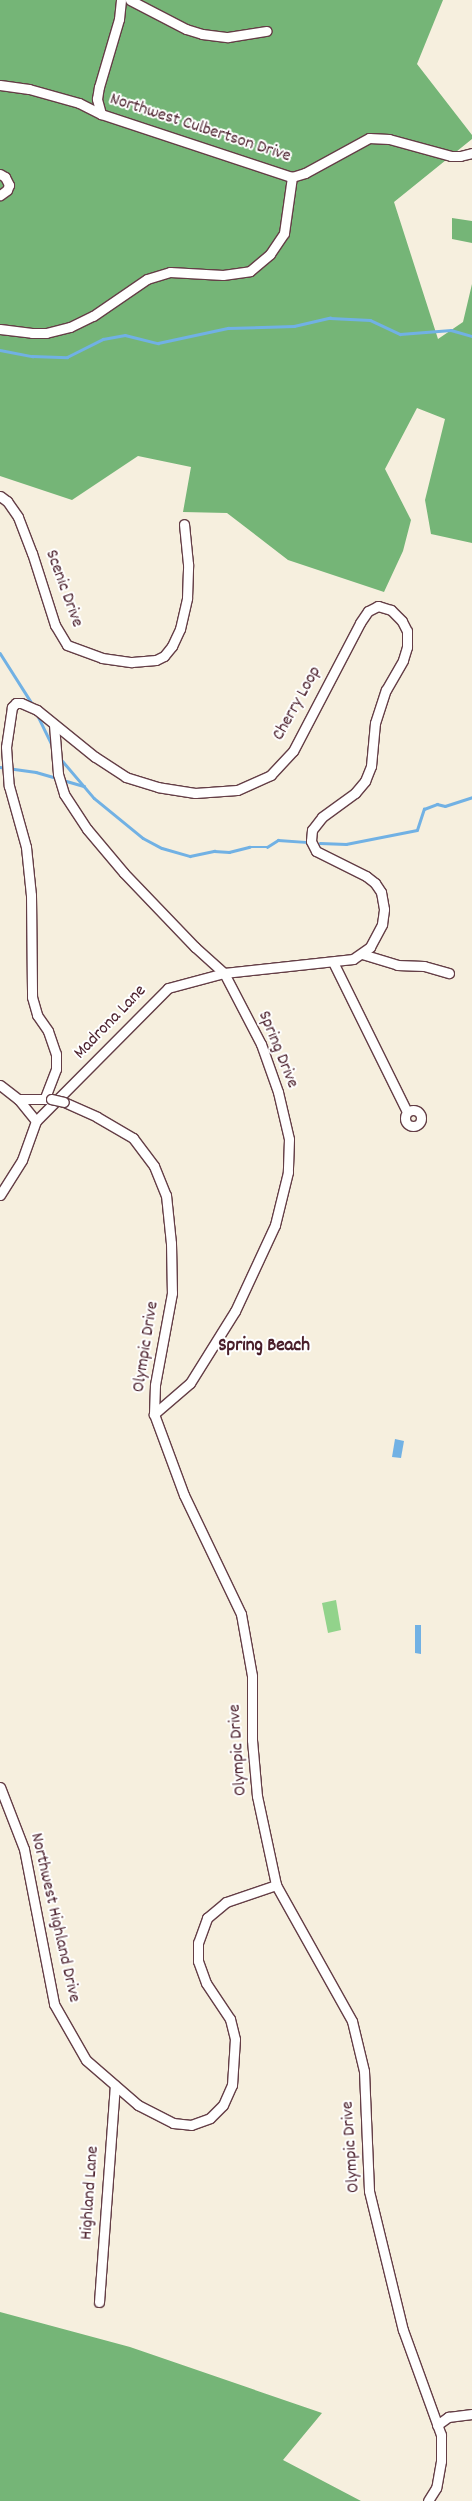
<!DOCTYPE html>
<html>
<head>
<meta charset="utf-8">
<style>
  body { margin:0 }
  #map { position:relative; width:472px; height:2501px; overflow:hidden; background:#f6efde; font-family:Dekko,sans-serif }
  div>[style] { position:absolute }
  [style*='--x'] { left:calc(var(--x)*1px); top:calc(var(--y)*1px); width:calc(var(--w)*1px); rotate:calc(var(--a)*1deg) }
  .green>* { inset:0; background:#92d38b }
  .forest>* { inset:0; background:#75b577 }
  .water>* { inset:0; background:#71b1e4 }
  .stream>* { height:2.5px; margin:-1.25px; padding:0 1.25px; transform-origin:1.25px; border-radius:1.25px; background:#71b1e4 }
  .roads { filter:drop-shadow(1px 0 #643e46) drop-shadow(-1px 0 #643e46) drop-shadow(0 1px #643e46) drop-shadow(0 -1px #643e46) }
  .street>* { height:9px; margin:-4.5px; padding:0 4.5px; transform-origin:4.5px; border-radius:4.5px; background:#fff }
  .street>.ring { margin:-4.5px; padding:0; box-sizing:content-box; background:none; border:9px solid #fff; border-radius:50% }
  .bridges { filter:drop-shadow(1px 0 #643e46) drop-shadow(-1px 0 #643e46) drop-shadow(0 1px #643e46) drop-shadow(0 -1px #643e46) }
  .street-bridge>* { height:9px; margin:-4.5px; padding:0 4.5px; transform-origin:4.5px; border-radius:4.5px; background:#fff }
  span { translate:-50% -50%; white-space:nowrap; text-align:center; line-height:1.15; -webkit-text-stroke:4px #fff; paint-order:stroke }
  .street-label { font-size:18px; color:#4a1f2b }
  .neighbourhood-label { font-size:19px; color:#4a1f2b; font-weight:700 }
</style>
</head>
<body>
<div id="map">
  <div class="green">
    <i style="clip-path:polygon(336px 1600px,341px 1630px,328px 1633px,322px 1603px)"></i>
  </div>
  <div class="forest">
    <i style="clip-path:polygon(0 0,443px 0,417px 64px,472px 135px,472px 139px,394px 202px,438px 339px,463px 322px,472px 284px,472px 543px,431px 534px,425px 500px,445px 419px,417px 408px,385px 469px,411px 520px,403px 551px,384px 592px,288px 560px,227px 513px,183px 512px,191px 467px,138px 456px,72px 500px,0 476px)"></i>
    <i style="clip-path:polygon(452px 218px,472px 221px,472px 243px,452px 239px)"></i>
    <i style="clip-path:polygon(0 2312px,130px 2347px,322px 2413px,283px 2460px,361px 2501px,0 2501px)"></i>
  </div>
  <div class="water">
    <i style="clip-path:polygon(395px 1439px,404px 1441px,401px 1458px,392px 1457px)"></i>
    <i style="clip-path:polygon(415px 1625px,421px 1625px,421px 1654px,415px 1653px)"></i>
  </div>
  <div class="stream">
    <i style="--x:0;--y:350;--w:33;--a:11"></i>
    <i style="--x:32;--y:356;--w:35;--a:2"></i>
    <i style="--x:67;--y:357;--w:40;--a:-26.6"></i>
    <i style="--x:103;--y:339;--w:22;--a:-10"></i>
    <i style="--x:125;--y:335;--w:34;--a:14"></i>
    <i style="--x:158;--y:343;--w:72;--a:-12.1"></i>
    <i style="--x:228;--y:328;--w:66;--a:-1.7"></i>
    <i style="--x:294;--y:326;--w:37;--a:-13"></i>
    <i style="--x:330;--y:318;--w:40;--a:2.9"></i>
    <i style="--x:370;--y:320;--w:33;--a:25"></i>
    <i style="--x:400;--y:334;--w:51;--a:-4.5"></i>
    <i style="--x:451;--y:330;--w:22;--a:16"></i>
    <i style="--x:0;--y:653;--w:62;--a:57.6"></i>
    <i style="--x:37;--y:714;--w:32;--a:64"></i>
    <i style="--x:60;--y:758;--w:52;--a:49.6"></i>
    <i style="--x:94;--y:798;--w:63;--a:39.2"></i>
    <i style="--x:143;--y:838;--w:21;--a:28"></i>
    <i style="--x:162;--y:848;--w:29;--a:16"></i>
    <i style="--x:190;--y:856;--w:25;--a:-12"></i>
    <i style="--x:214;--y:851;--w:15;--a:4"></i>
    <i style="--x:229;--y:852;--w:21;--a:-14"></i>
    <i style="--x:249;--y:847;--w:18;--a:0"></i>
    <i style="--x:267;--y:847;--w:13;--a:-32"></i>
    <i style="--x:278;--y:840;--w:30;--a:4"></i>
    <i style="--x:0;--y:767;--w:36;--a:8"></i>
    <i style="--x:36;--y:772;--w:22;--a:16"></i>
    <i style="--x:63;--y:780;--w:22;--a:16"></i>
    <i style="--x:320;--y:843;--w:26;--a:2"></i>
    <i style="--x:346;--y:844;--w:72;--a:-11.2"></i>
    <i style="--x:417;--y:830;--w:22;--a:-72"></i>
    <i style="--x:424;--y:809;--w:14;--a:-21"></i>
    <i style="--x:437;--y:804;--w:8;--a:14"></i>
    <i style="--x:445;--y:806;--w:28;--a:-18"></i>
  </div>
  <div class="roads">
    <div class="street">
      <i style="--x:130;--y:0;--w:63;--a:27.4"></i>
      <i style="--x:186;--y:29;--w:17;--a:17"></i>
      <i style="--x:202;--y:34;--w:26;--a:7"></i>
      <i style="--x:228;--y:37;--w:39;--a:-9"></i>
      <i style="--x:0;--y:85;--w:29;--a:8"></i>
      <i style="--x:29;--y:89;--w:52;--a:15.6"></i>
      <i style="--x:79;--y:103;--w:25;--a:27"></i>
      <i style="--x:101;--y:114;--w:201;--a:18.3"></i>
      <i style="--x:292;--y:177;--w:14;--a:-17"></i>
      <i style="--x:305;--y:173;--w:73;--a:-28.7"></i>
      <i style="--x:369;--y:138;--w:20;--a:3"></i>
      <i style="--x:389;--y:139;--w:64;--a:15.3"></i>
      <i style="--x:451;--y:156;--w:9;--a:0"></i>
      <i style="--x:460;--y:156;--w:12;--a:-14"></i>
      <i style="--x:101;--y:114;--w:16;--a:-105"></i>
      <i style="--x:97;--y:99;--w:12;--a:-81"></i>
      <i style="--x:99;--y:87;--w:71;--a:-73.6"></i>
      <i style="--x:119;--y:19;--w:19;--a:-84"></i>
      <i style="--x:0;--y:174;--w:6;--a:31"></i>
      <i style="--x:5;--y:177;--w:9;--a:63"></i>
      <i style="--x:9;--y:185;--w:5;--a:112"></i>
      <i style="--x:7;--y:190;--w:9;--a:144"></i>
      <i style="--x:0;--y:329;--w:32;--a:7"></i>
      <i style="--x:32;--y:333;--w:14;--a:0"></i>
      <i style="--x:46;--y:333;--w:25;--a:-14"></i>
      <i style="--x:70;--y:327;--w:25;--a:-26"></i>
      <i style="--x:93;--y:316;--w:65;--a:-34.4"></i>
      <i style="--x:147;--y:279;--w:24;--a:-17"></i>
      <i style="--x:170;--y:272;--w:53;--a:3.2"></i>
      <i style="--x:223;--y:275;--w:27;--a:-8"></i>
      <i style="--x:250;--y:271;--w:26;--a:-40"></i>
      <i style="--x:270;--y:254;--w:25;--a:-56"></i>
      <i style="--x:284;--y:233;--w:57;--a:-81.9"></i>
      <i style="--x:0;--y:496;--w:9;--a:36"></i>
      <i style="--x:7;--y:501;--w:19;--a:55"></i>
      <i style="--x:18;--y:517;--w:39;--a:69"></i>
      <i style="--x:32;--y:553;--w:76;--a:72.3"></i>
      <i style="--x:55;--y:625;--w:23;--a:59"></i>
      <i style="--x:67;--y:645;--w:37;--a:20"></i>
      <i style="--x:102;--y:658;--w:30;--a:8"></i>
      <i style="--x:132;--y:662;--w:24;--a:-5"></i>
      <i style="--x:156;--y:660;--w:9;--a:-27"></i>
      <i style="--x:164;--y:656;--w:13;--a:-51"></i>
      <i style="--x:172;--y:646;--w:19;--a:-65"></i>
      <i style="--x:180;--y:629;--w:32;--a:-77"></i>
      <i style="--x:187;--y:598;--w:34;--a:-88"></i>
      <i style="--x:188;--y:564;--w:40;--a:-95.7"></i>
      <i style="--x:54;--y:725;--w:49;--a:85.3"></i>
      <i style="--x:58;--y:774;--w:21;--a:73"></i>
      <i style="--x:64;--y:794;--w:42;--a:56.7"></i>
      <i style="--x:87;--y:829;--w:57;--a:49.9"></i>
      <i style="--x:124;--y:873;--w:103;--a:46.2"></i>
      <i style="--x:195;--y:947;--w:39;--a:42"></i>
      <i style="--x:224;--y:973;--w:80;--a:62.5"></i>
      <i style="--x:261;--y:1044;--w:51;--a:70.5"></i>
      <i style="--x:278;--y:1092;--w:48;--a:76.8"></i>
      <i style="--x:289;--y:1139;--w:33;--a:92"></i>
      <i style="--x:288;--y:1172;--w:55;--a:103.8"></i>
      <i style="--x:275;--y:1225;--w:95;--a:114.9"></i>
      <i style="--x:235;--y:1311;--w:85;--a:122"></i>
      <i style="--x:190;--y:1383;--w:48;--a:139.3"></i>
      <i style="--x:362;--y:954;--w:37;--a:17"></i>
      <i style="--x:397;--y:965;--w:27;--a:2"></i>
      <i style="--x:424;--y:966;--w:26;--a:16"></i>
      <i style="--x:333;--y:962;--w:167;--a:63.7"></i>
      <i style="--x:0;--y:1085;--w:23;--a:38"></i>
      <i style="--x:18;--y:1099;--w:32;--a:0"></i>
      <i style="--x:64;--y:1102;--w:36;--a:24"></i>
      <i style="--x:97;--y:1117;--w:42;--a:30.3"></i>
      <i style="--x:133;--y:1138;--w:35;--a:53"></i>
      <i style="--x:154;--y:1166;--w:31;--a:68"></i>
      <i style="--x:166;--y:1195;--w:48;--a:84.1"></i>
      <i style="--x:171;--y:1243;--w:50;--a:88.9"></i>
      <i style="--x:172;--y:1293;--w:94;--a:100.5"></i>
      <i style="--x:155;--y:1385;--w:29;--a:92"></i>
      <i style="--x:154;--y:1414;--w:86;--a:69.7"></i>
      <i style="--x:184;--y:1495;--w:132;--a:64.4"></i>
      <i style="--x:241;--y:1614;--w:63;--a:79.9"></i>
      <i style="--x:252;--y:1676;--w:64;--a:90"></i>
      <i style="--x:252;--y:1740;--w:56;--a:84.9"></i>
      <i style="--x:257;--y:1796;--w:91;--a:77.9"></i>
      <i style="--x:276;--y:1885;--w:156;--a:60.8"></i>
      <i style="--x:352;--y:2021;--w:51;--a:76.5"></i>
      <i style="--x:364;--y:2071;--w:120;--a:87.6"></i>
      <i style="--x:369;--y:2191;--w:143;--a:76.3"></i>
      <i style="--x:403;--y:2330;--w:112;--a:70.1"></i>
      <i style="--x:441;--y:2435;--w:26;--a:90"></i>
      <i style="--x:441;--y:2461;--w:27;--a:100"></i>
      <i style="--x:436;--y:2488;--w:15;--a:122"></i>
      <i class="ring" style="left:405px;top:1110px;width:7px;height:7px"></i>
      <i style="--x:36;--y:1121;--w:187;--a:-45.2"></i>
      <i style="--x:168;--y:988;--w:58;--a:-15"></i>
      <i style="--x:224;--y:973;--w:130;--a:-6.2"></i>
      <i style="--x:353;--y:959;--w:21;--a:-35"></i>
      <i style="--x:370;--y:947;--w:26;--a:-62"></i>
      <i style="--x:382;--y:924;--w:15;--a:-82"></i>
      <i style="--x:384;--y:909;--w:17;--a:-100"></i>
      <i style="--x:381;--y:892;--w:11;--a:-124"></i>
      <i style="--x:375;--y:883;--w:11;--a:-142"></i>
      <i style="--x:366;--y:876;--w:56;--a:-153.4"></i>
      <i style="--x:316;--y:851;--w:11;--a:-117"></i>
      <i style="--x:311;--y:841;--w:11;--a:-85"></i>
      <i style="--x:312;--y:830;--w:16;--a:-52"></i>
      <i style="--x:322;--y:817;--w:41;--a:-36"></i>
      <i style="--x:355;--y:793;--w:16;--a:-50"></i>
      <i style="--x:365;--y:781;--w:16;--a:-68"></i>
      <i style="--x:371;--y:766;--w:43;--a:-84.7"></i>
      <i style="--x:375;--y:723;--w:35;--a:-72"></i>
      <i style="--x:386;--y:690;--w:34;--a:-60"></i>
      <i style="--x:403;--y:660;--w:14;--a:-73"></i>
      <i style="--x:407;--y:647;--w:16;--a:-90"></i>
      <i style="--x:407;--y:631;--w:11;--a:-117"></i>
      <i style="--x:402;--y:621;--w:16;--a:-135"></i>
      <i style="--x:391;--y:610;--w:14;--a:-163"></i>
      <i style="--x:378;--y:606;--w:11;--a:153"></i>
      <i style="--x:368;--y:611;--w:14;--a:124"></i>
      <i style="--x:360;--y:623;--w:144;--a:117.6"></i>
      <i style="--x:293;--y:751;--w:33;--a:133"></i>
      <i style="--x:271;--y:775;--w:37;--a:156"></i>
      <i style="--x:237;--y:790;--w:42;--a:175.9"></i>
      <i style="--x:195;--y:793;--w:37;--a:-171"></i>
      <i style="--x:158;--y:787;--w:34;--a:-163"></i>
      <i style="--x:126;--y:777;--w:37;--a:-147"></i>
      <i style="--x:95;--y:757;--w:75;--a:-141"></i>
      <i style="--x:37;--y:710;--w:17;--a:-156"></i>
      <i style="--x:21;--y:703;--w:5;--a:180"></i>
      <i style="--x:16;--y:703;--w:6;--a:135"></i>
      <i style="--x:12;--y:707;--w:40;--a:98.5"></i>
      <i style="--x:6;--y:747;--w:39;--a:86"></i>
      <i style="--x:9;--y:786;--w:63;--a:74.4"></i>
      <i style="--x:26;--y:847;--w:48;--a:84.1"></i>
      <i style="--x:31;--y:895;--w:102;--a:89.4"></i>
      <i style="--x:32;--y:997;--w:19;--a:74"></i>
      <i style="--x:37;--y:1015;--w:19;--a:55"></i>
      <i style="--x:48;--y:1031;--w:24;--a:71"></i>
      <i style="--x:56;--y:1054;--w:15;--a:90"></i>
      <i style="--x:56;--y:1069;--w:31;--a:111"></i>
      <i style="--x:0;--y:1195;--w:41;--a:-57.8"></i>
      <i style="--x:22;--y:1160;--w:41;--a:-70.3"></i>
      <i style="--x:36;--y:1121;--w:28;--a:-129"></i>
      <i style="--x:0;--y:1787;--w:66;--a:68.8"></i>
      <i style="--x:24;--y:1849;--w:158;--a:79"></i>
      <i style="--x:54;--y:2004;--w:64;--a:60.3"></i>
      <i style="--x:86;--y:2060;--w:69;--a:40.9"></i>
      <i style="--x:138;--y:2105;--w:39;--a:27"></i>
      <i style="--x:173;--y:2123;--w:18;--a:6"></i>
      <i style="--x:191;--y:2125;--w:20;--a:-20"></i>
      <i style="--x:210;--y:2118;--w:18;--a:-45"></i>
      <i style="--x:223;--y:2105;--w:22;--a:-66"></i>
      <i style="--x:232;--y:2085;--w:46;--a:-86.3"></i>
      <i style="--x:235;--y:2039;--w:21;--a:-104"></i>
      <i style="--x:230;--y:2019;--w:43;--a:-123.7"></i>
      <i style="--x:206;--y:1983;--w:23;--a:-110"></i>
      <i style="--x:198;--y:1961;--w:18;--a:-90"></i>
      <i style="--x:198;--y:1943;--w:27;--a:-70"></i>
      <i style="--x:207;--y:1918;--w:25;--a:-40"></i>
      <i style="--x:226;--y:1902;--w:53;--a:-18.8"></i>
      <i style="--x:99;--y:2302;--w:217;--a:-85.8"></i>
      <i style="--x:437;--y:2425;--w:14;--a:-36"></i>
      <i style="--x:448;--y:2417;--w:24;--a:-7"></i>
    </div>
  </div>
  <div class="bridges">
    <div class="street-bridge">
      <i style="--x:51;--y:1099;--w:13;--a:13"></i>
    </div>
  </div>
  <div class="street-label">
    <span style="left:200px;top:129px;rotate:18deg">Northwest Culbertson Drive</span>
    <span style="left:63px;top:589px;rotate:70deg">Scenic Drive</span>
    <span style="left:298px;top:704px;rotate:-61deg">Cherry Loop</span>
    <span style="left:111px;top:1023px;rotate:-46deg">Madrona Lane</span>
    <span style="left:277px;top:1050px;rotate:68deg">Spring Drive</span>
    <span style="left:147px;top:1347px;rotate:-81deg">Olympic Drive</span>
    <span style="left:239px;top:1750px;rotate:-94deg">Olympic Drive</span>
    <span style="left:54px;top:1918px;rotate:77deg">Northwest Highland Drive</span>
    <span style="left:352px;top:2147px;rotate:-94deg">Olympic Drive</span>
    <span style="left:91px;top:2193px;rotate:-86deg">Highland Lane</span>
  </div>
  <div class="neighbourhood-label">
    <span style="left:264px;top:1347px">Spring Beach</span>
  </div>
</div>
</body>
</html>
